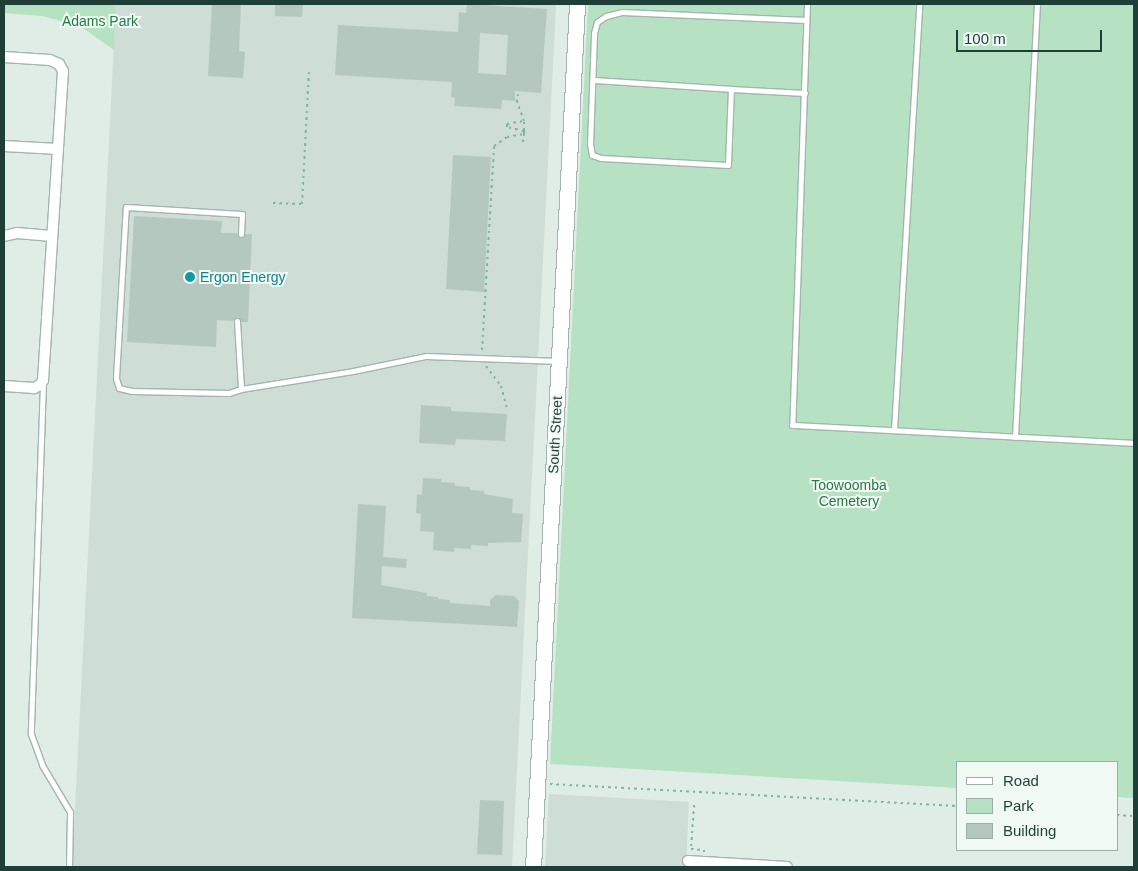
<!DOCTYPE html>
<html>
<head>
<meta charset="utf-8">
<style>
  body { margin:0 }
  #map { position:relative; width:1138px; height:871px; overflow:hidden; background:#e0ede7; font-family:Helvetica,sans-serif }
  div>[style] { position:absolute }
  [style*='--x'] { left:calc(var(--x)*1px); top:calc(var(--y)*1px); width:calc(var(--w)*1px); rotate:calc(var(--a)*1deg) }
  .built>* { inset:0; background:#ceddd6 }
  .green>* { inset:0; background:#b6e1c2 }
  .building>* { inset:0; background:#b5c8c0 }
  .path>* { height:2px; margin-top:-1px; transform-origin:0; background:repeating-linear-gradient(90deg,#7cb4a3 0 2.5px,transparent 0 6.5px) }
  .roads { filter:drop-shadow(1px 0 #a2b5ae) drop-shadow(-1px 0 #a2b5ae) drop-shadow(0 1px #a2b5ae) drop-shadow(0 -1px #a2b5ae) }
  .lane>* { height:5px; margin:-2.5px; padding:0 2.5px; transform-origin:2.5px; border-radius:2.5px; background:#fff }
  .street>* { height:10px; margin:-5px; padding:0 5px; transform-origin:5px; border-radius:5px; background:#fff }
  .secondary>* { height:15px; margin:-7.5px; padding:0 7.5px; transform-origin:7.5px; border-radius:7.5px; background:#fff }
  .dots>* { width:14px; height:14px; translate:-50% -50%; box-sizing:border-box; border:2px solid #f1f9f5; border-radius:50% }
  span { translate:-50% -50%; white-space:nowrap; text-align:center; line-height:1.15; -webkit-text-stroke:4px #f1f9f5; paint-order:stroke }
  .park-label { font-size:14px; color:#247b46 }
  .culture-label { font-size:14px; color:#0d838f }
  .left { translate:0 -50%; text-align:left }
  .street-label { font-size:14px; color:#1e3f36 }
  .frame { position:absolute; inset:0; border:5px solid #1e3f36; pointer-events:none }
  .legend { position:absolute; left:956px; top:761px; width:162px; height:90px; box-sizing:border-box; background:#f1f9f5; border:1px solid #9dafa9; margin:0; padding:6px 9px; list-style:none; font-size:15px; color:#1e3f36 }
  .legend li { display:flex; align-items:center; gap:10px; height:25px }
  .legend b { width:25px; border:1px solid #9dafa9 }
  .scale { position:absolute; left:956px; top:30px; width:146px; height:22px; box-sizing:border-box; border:2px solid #1e3f36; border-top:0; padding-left:6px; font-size:15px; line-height:18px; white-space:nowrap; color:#1e3f36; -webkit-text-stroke:4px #f1f9f5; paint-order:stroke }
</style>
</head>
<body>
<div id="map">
  <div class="built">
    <i style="clip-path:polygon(116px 4px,555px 4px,556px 6px,512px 867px,72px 867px)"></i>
    <i style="clip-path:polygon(549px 794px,689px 802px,686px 867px,545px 867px)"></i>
  </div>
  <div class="green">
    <i style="clip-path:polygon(4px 4px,116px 4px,114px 50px,80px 26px,42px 16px,4px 13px)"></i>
    <i style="clip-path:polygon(588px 4px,1134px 4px,1134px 798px,1117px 797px,1117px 762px,957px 762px,957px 788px,550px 764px)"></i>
  </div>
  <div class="building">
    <i style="clip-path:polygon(212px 4px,241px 4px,239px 51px,245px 52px,243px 78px,208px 76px)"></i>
    <i style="clip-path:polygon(275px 4px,303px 4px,302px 17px,275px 16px)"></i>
    <i style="clip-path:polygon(evenodd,467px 4px,547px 9px,541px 93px,515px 91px,515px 101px,502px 100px,501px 109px,454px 106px,455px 98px,451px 97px,452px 82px,335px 75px,338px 25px,458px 32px,459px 12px,466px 13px,467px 4px,480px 33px,508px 35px,506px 75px,478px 73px,480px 33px)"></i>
    <i style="clip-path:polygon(453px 155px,491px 157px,484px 292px,446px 289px)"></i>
    <i style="clip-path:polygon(134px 216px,222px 221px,221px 233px,237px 233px,240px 238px,245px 234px,252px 234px,248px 322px,241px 322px,237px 317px,233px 321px,217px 320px,216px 347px,127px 342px)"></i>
    <i style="clip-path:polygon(421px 405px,451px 407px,451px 411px,507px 414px,505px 441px,456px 439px,455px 445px,419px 443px)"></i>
    <i style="clip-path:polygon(423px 478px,441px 479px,441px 482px,455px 483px,455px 486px,470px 487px,470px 490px,484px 491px,484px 494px,513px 499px,512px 513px,523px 514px,521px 542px,488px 543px,488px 546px,471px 545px,471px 549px,454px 548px,454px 552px,433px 550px,434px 532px,420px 531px,421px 514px,416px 513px,417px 494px,422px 495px)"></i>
    <i style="clip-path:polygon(358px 504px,386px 506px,383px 557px,407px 559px,406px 568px,382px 566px,381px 585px,427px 593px,427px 596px,438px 597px,438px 599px,450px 600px,450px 603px,490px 606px,490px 600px,496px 595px,514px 596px,519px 601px,517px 627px,352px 618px)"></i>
    <i style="clip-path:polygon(480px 800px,504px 801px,502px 855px,477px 854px)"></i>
  </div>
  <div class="path">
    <i style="--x:524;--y:131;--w:10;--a:-90"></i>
    <i style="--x:523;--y:142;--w:8;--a:-83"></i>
    <i style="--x:273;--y:203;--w:29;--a:2"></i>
    <i style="--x:302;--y:204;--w:132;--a:-87"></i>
    <i style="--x:482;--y:350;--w:204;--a:-86.6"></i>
    <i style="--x:494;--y:146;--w:16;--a:-35"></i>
    <i style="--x:507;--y:137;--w:17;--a:-10"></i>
    <i style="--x:524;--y:134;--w:3;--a:-90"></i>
    <i style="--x:524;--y:131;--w:17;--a:-167"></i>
    <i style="--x:507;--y:127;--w:3;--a:-90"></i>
    <i style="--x:507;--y:124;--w:17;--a:-10"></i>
    <i style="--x:524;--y:121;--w:20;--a:-110"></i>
    <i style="--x:517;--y:102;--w:8;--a:-83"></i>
    <i style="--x:486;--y:366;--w:25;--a:53"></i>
    <i style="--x:501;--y:386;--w:23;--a:75"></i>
    <i style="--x:550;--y:784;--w:408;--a:3.1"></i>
    <i style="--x:694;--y:805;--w:44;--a:93.9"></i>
    <i style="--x:691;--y:849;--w:13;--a:4"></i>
    <i style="--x:704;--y:850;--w:2;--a:90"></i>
    <i style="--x:1117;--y:815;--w:17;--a:3"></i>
  </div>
  <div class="roads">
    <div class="lane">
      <i style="--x:807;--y:4;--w:421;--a:92"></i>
      <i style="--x:792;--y:425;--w:342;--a:3"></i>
      <i style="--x:593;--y:80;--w:138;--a:3.7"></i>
      <i style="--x:731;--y:89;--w:76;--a:92.3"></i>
      <i style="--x:728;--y:165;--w:127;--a:-176.8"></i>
      <i style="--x:601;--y:158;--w:9;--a:-162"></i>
      <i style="--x:592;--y:155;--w:11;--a:-100"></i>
      <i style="--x:590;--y:144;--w:111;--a:-87.9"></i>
      <i style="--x:594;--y:33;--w:11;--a:-75"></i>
      <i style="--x:597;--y:22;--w:11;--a:-34"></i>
      <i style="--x:606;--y:16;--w:16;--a:-14"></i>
      <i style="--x:622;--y:12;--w:184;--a:2.5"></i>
      <i style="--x:731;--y:89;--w:74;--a:3.1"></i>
      <i style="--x:237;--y:321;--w:68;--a:86.6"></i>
      <i style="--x:241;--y:389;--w:13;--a:162"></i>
      <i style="--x:229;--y:393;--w:97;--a:-178.8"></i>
      <i style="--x:132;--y:391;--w:13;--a:-167"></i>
      <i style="--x:119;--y:388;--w:10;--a:-107"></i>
      <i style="--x:116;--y:378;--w:171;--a:-86.7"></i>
      <i style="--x:126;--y:207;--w:116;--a:3.5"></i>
      <i style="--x:242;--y:214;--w:20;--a:93"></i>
      <i style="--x:43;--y:383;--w:351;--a:92"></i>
      <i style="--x:31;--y:734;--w:33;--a:70"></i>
      <i style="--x:42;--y:765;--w:55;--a:59.2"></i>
      <i style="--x:70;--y:812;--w:55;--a:91"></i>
      <i style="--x:241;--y:389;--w:113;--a:-9.1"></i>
      <i style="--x:353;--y:371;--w:75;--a:-11.6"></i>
      <i style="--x:426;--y:356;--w:132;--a:2.2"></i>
      <i style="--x:894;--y:430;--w:427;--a:-86.6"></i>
      <i style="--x:1015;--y:437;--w:434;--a:-87.1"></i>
    </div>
    <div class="street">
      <i style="--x:4;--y:57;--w:46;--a:3.7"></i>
      <i style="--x:50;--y:60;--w:10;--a:24"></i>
      <i style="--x:59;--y:64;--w:8;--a:60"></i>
      <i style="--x:63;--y:71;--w:310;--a:93.7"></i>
      <i style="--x:43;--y:380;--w:6;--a:121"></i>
      <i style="--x:40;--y:385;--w:7;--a:153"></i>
      <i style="--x:34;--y:388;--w:30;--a:-176"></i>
      <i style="--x:4;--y:146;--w:54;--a:3.2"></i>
      <i style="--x:4;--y:236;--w:13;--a:-13"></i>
      <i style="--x:17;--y:233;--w:35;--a:5"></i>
      <i style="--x:688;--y:861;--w:99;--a:3.5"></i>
    </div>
    <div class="secondary">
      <i style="--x:533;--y:867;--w:864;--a:-87.08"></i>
    </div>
  </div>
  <div class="dots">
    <i style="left:190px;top:277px;background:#0f9aa8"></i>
  </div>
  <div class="park-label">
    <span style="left:100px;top:21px">Adams Park</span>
    <span style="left:849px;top:493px">Toowoomba<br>Cemetery</span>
  </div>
  <div class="culture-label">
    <span class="left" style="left:200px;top:277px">Ergon Energy</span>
  </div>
  <div class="street-label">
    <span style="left:555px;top:435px;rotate:-87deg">South Street</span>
  </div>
  <div class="frame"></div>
  <ul class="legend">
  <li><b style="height:6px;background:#fff"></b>Road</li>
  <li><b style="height:14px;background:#b6e1c2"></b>Park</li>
  <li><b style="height:14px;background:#b5c8c0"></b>Building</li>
  </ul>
  <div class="scale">100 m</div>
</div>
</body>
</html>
